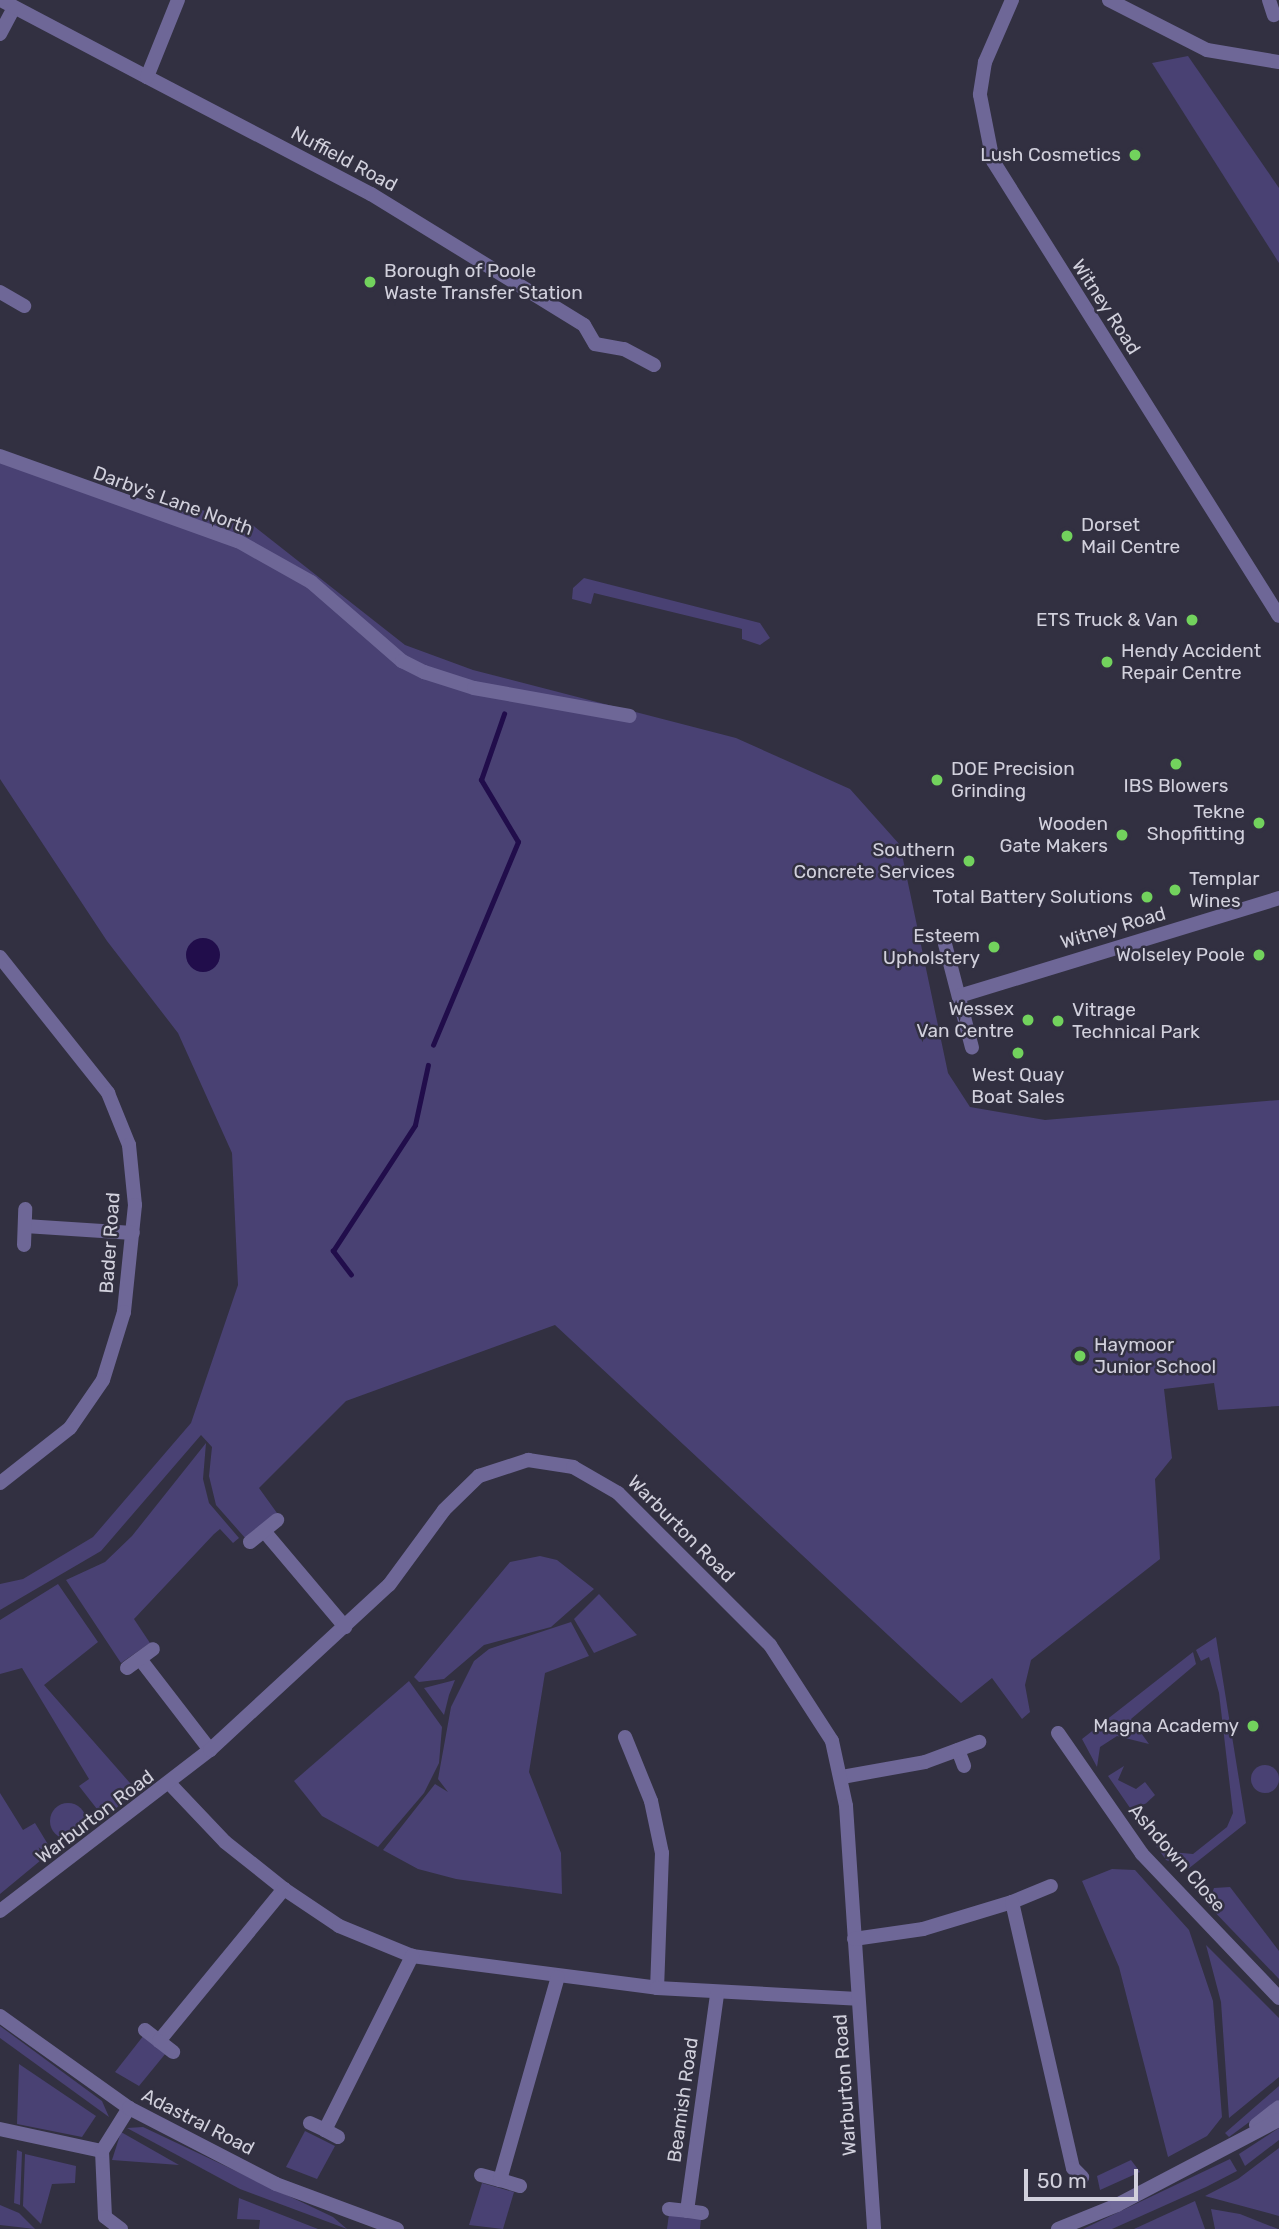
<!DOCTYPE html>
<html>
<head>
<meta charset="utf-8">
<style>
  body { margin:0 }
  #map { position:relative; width:1279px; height:2229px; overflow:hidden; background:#323041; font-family:Rubik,sans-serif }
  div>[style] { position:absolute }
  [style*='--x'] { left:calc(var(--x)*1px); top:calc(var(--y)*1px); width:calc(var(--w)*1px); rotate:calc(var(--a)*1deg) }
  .green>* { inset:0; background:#494173 }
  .round { border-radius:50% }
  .water>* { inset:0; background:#210d4b }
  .stream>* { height:4.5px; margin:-2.25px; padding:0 2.25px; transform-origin:2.25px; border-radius:2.25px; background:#210d4b }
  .minor>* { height:14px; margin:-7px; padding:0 7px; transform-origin:7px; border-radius:7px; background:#6e6797 }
  .tertiary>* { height:14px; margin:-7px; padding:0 7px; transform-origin:7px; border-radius:7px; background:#6e6797 }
  .dots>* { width:19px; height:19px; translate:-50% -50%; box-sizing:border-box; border:4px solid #323041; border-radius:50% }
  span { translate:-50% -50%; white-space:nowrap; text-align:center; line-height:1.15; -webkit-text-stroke:5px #323041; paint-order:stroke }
  .poi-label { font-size:19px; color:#d1d0dc }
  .right { translate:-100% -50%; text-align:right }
  .left { translate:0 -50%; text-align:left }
  .street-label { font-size:19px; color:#d1d0dc }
  .scale { position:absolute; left:1024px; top:2169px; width:114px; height:32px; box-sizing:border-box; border:4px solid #d1d0dc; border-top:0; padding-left:9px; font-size:21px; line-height:24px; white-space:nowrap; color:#d1d0dc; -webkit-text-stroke:5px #323041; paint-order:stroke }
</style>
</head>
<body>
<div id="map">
  <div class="green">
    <i style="clip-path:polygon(1188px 56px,1279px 188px,1279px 263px,1152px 63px)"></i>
    <i style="clip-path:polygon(0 456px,120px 501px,187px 506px,250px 523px,405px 645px,473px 670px,736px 738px,850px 789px,900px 845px,948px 1073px,970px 1107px,1045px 1120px,1279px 1100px,1279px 1406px,1218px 1410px,1214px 1383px,1164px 1389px,1172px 1458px,1155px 1479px,1160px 1559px,1031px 1660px,1025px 1685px,1030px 1712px,1022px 1719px,992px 1678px,961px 1703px,555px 1325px,346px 1401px,259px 1488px,277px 1513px,246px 1539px,216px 1505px,209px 1476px,212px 1447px,201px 1435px,101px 1551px,0 1610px,0 1584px,23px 1579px,93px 1537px,191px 1423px,238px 1285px,232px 1153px,178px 1033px,107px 941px,0 779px)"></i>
    <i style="clip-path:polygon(584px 578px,760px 623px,770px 638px,760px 645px,742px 639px,742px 629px,594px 593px,591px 604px,572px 599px,573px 588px)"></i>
    <i style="clip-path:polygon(206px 1443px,203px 1479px,209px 1503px,239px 1538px,233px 1543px,220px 1529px,214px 1534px,134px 1619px,150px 1643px,121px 1663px,66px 1580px,105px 1562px,132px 1536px)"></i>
    <i style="clip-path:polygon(540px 1556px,557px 1560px,594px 1589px,551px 1627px,484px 1645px,444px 1679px,419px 1682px,414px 1677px,510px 1562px)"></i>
    <i style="clip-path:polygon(58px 1584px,98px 1642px,44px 1685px,137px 1791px,104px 1818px,79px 1786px,89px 1779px,22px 1668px,0 1674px,0 1620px)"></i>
    <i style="clip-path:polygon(599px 1594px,637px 1635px,594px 1653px,574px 1619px)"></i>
    <i style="clip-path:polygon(571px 1622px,589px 1656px,545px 1673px,529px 1772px,561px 1853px,562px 1894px,456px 1879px,418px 1869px,383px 1850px,435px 1784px,448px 1792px,438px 1779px,451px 1707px,474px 1661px,489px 1649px)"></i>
    <i style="clip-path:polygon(1216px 1637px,1246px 1823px,1188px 1869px,1166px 1860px,1108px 1776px,1124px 1766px,1118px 1780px,1136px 1789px,1145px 1782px,1155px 1795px,1140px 1809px,1141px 1816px,1171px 1852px,1193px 1854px,1227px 1827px,1233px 1813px,1219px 1693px,1209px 1657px,1201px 1661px,1196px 1650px)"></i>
    <i style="clip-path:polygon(1193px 1652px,1196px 1664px,1131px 1719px,1149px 1744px,1117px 1736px,1100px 1747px,1097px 1767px,1082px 1739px)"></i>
    <i style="clip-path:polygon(455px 1680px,449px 1695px,444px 1715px,424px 1688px)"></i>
    <i style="clip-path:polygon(409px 1681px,442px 1727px,439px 1763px,424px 1793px,378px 1847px,322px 1816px,294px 1781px)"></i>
    <i class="round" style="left:1251px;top:1765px;width:28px;height:28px"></i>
    <i style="clip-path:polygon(0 1793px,23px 1830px,35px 1823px,52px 1851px,0 1894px)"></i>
    <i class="round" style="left:50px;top:1803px;width:36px;height:36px"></i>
    <i style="clip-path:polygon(1112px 1869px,1135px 1870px,1189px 1930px,1213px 2001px,1222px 2117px,1207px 2136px,1168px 2157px,1119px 1967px,1082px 1881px)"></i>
    <i style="clip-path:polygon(1230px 1887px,1279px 1951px,1279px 1979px,1208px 1905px,1214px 1888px)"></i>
    <i style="clip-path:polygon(1206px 1945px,1279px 2018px,1279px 2077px,1229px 2118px,1221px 2002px)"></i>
    <i style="clip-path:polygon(0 2026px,102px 2101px,109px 2117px,0 2038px)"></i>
    <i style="clip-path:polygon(144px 2035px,166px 2053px,139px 2086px,115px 2072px)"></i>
    <i style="clip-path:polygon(19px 2064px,96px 2116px,82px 2137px,17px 2124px)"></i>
    <i style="clip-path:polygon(1279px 2086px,1279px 2100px,1229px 2137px,1225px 2133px)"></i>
    <i style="clip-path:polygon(143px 2127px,333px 2217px,347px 2229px,240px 2189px,127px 2128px)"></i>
    <i style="clip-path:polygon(1279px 2128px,1279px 2140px,1245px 2166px,1239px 2154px)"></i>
    <i style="clip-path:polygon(305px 2131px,335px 2146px,317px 2179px,286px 2167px)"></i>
    <i style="clip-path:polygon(121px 2132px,179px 2165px,112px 2160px)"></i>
    <i style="clip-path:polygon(1279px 2148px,1279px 2216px,1205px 2196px,1238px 2179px)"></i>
    <i style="clip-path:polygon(17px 2150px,22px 2152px,20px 2205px,14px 2203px)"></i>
    <i style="clip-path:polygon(25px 2154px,76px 2166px,75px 2183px,52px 2184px,41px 2224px,23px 2206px)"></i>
    <i style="clip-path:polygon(1230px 2159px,1237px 2171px,1206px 2187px,1112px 2229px,1083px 2229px)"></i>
    <i style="clip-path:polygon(1131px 2160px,1140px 2172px,1100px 2190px,1097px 2176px)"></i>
    <i style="clip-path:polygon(482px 2183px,514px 2192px,503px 2229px,469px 2225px)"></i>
    <i style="clip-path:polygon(239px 2198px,318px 2229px,259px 2229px,260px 2220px,237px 2219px)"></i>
    <i style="clip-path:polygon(1195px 2201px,1205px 2229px,1134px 2229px)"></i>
    <i style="clip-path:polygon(0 2205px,19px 2213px,35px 2229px,0 2225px)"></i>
    <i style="clip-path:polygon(1211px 2209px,1240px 2214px,1278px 2229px,1215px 2229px)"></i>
    <i style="clip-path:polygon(669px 2214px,701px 2218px,700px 2229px,667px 2229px)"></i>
  </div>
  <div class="water">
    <i class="round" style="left:186px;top:938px;width:34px;height:34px"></i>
  </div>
  <div class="stream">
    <i style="--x:433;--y:1045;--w:220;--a:-67.3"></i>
    <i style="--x:518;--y:842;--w:72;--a:-120.8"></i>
    <i style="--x:481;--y:780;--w:70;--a:-70.8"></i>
    <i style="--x:351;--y:1275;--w:30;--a:-127"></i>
    <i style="--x:333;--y:1251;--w:150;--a:-56.9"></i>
    <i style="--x:415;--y:1125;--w:61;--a:-77.8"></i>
  </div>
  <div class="minor">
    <i style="--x:1012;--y:0;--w:68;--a:113.5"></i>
    <i style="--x:985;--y:62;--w:33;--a:99"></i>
    <i style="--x:980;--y:95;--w:67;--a:78.9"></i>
    <i style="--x:993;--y:161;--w:537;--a:57.85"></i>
    <i style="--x:1269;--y:0;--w:16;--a:72"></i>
    <i style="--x:0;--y:34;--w:30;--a:-62"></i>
    <i style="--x:147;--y:77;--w:253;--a:27.6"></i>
    <i style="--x:371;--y:194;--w:250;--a:31.6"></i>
    <i style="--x:584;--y:325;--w:22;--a:60"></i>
    <i style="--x:595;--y:344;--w:29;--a:10"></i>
    <i style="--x:624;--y:349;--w:34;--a:28"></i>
    <i style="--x:0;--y:292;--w:28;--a:30"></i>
    <i style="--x:0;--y:456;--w:253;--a:19.7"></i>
    <i style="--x:238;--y:541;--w:84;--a:29.3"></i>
    <i style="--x:311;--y:582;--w:121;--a:41"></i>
    <i style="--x:402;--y:661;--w:25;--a:27"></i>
    <i style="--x:424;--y:672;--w:52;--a:17.7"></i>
    <i style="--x:474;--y:688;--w:158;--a:10.2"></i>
    <i style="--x:945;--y:944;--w:107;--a:75.4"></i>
    <i style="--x:0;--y:957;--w:174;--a:51.5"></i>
    <i style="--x:108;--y:1093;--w:56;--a:68"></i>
    <i style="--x:129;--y:1145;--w:60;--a:84.3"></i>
    <i style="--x:135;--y:1205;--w:108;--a:95.9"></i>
    <i style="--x:124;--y:1312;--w:71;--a:107.2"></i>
    <i style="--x:103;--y:1380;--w:58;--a:124.5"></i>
    <i style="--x:70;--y:1428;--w:89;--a:141.8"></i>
    <i style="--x:959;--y:996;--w:335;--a:-17"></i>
    <i style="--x:25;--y:1226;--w:108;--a:3.7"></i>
    <i style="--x:24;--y:1245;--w:36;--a:-88"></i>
    <i style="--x:264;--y:1531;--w:126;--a:49.8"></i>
    <i style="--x:250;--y:1542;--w:35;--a:-39"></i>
    <i style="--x:140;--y:1659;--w:115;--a:52.4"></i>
    <i style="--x:127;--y:1668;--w:32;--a:-36"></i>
    <i style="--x:1058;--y:1733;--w:147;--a:55.2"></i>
    <i style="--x:1142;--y:1854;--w:199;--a:46.4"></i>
    <i style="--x:625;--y:1737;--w:69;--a:67.9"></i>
    <i style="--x:651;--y:1801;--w:53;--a:78.1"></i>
    <i style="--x:662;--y:1853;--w:135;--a:92.1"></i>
    <i style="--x:958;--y:1750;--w:17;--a:69"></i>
    <i style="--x:842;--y:1777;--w:84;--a:-10.2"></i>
    <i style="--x:925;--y:1762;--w:58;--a:-20.3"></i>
    <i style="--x:170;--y:1784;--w:80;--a:46.5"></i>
    <i style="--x:225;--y:1842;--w:75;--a:38.5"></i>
    <i style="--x:284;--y:1889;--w:66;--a:33.9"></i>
    <i style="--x:339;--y:1926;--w:79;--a:22.3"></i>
    <i style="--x:412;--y:1956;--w:247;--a:7.4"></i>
    <i style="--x:657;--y:1988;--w:201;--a:3.1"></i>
    <i style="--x:1012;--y:1902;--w:42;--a:-22.3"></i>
    <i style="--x:0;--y:1911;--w:265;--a:-37.5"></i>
    <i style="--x:210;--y:1750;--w:243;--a:-42.7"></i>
    <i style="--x:389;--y:1585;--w:93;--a:-53.7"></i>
    <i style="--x:444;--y:1510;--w:49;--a:-44.2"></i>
    <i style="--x:479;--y:1476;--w:52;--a:-18.1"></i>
    <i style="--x:528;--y:1460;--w:46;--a:8.8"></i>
    <i style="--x:573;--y:1467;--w:52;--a:30"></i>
    <i style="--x:618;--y:1493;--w:215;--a:45"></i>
    <i style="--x:770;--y:1645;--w:114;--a:57.1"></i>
    <i style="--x:832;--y:1741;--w:66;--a:77.8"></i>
    <i style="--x:846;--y:1806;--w:424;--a:86.2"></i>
    <i style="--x:854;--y:1939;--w:70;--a:-8.2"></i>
    <i style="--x:923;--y:1929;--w:93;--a:-16.9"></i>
    <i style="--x:1012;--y:1902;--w:273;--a:77.1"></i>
    <i style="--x:1073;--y:2168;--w:13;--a:45"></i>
    <i style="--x:145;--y:2030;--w:18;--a:38"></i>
    <i style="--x:159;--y:2041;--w:197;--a:-50.6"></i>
    <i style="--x:159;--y:2041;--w:18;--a:38"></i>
    <i style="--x:310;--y:2123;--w:17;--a:25"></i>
    <i style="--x:0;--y:2129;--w:104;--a:12.2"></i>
    <i style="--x:102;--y:2151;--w:66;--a:87.4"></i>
    <i style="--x:105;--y:2217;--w:20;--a:37"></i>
    <i style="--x:338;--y:2137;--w:15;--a:-152"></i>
    <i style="--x:325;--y:2130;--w:195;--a:-63.4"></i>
    <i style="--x:102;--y:2151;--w:51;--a:-57.9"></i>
    <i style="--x:481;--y:2175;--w:20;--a:15"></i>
    <i style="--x:520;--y:2186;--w:21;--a:-163"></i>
    <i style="--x:500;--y:2180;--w:211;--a:-74.1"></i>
    <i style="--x:669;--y:2209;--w:18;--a:6"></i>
    <i style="--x:702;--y:2213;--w:15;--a:-172"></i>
    <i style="--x:687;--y:2211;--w:219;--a:-82.1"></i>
  </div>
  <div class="tertiary">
    <i style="--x:1;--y:0;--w:165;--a:27.8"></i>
    <i style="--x:147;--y:77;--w:83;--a:-68.1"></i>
    <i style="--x:1109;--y:0;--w:110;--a:27"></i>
    <i style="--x:1207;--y:50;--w:73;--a:9.5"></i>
    <i style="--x:0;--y:2016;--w:158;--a:35.5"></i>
    <i style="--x:129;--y:2108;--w:165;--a:27.3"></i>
    <i style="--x:276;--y:2184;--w:129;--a:20.4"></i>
    <i style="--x:1256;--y:2125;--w:29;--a:-38"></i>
    <i style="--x:1058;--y:2229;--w:64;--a:-22.1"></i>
    <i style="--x:1117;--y:2205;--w:183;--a:-27.7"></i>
  </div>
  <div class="dots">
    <i style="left:1135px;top:155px;background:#72d25d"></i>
    <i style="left:370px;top:282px;background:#72d25d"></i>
    <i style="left:1067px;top:536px;background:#72d25d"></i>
    <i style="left:1192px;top:620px;background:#72d25d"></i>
    <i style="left:1107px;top:662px;background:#72d25d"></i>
    <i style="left:1176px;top:764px;background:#72d25d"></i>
    <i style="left:937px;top:780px;background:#72d25d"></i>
    <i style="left:1259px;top:823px;background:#72d25d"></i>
    <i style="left:1122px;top:835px;background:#72d25d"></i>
    <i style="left:969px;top:861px;background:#72d25d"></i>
    <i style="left:1175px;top:890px;background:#72d25d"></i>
    <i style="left:1147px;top:897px;background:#72d25d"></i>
    <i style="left:994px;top:947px;background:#72d25d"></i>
    <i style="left:1259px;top:955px;background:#72d25d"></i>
    <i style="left:1028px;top:1020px;background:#72d25d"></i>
    <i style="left:1058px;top:1021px;background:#72d25d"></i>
    <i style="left:1018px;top:1053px;background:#72d25d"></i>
    <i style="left:1080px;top:1356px;background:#72d25d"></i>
    <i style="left:1253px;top:1726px;background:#72d25d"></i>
  </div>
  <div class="poi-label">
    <span class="right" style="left:1121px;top:155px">Lush Cosmetics</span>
    <span class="left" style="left:384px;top:282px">Borough of Poole<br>Waste Transfer Station</span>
    <span class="left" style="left:1081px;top:536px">Dorset<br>Mail Centre</span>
    <span class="right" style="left:1178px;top:620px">ETS Truck &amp; Van</span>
    <span class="left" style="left:1121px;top:662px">Hendy Accident<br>Repair Centre</span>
    <span class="left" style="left:951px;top:780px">DOE Precision<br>Grinding</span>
    <span style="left:1176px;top:786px">IBS Blowers</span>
    <span class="right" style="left:1245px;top:823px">Tekne<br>Shopfitting</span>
    <span class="right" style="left:1108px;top:835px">Wooden<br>Gate Makers</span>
    <span class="right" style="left:955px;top:861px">Southern<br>Concrete Services</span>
    <span class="left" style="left:1189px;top:890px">Templar<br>Wines</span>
    <span class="right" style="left:1133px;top:897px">Total Battery Solutions</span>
    <span class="right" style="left:980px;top:947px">Esteem<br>Upholstery</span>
    <span class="right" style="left:1245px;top:955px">Wolseley Poole</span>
    <span class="right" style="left:1014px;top:1020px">Wessex<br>Van Centre</span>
    <span class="left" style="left:1072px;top:1021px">Vitrage<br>Technical Park</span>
    <span style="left:1018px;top:1086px">West Quay<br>Boat Sales</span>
    <span class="left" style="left:1094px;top:1356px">Haymoor<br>Junior School</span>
    <span class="right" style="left:1239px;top:1726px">Magna Academy</span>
  </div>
  <div class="street-label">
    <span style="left:344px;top:159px;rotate:28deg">Nuffield Road</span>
    <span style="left:1106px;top:307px;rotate:57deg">Witney Road</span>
    <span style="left:173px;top:501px;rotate:20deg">Darby's Lane North</span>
    <span style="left:1113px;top:928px;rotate:-16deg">Witney Road</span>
    <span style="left:110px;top:1243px;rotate:-86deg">Bader Road</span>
    <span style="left:681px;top:1529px;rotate:45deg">Warburton Road</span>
    <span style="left:95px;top:1817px;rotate:-37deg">Warburton Road</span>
    <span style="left:1177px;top:1858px;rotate:49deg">Ashdown Close</span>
    <span style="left:845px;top:2085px;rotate:-94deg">Warburton Road</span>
    <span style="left:683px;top:2100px;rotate:-82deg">Beamish Road</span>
    <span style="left:198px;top:2122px;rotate:27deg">Adastral Road</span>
  </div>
  <div class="scale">50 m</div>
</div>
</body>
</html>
